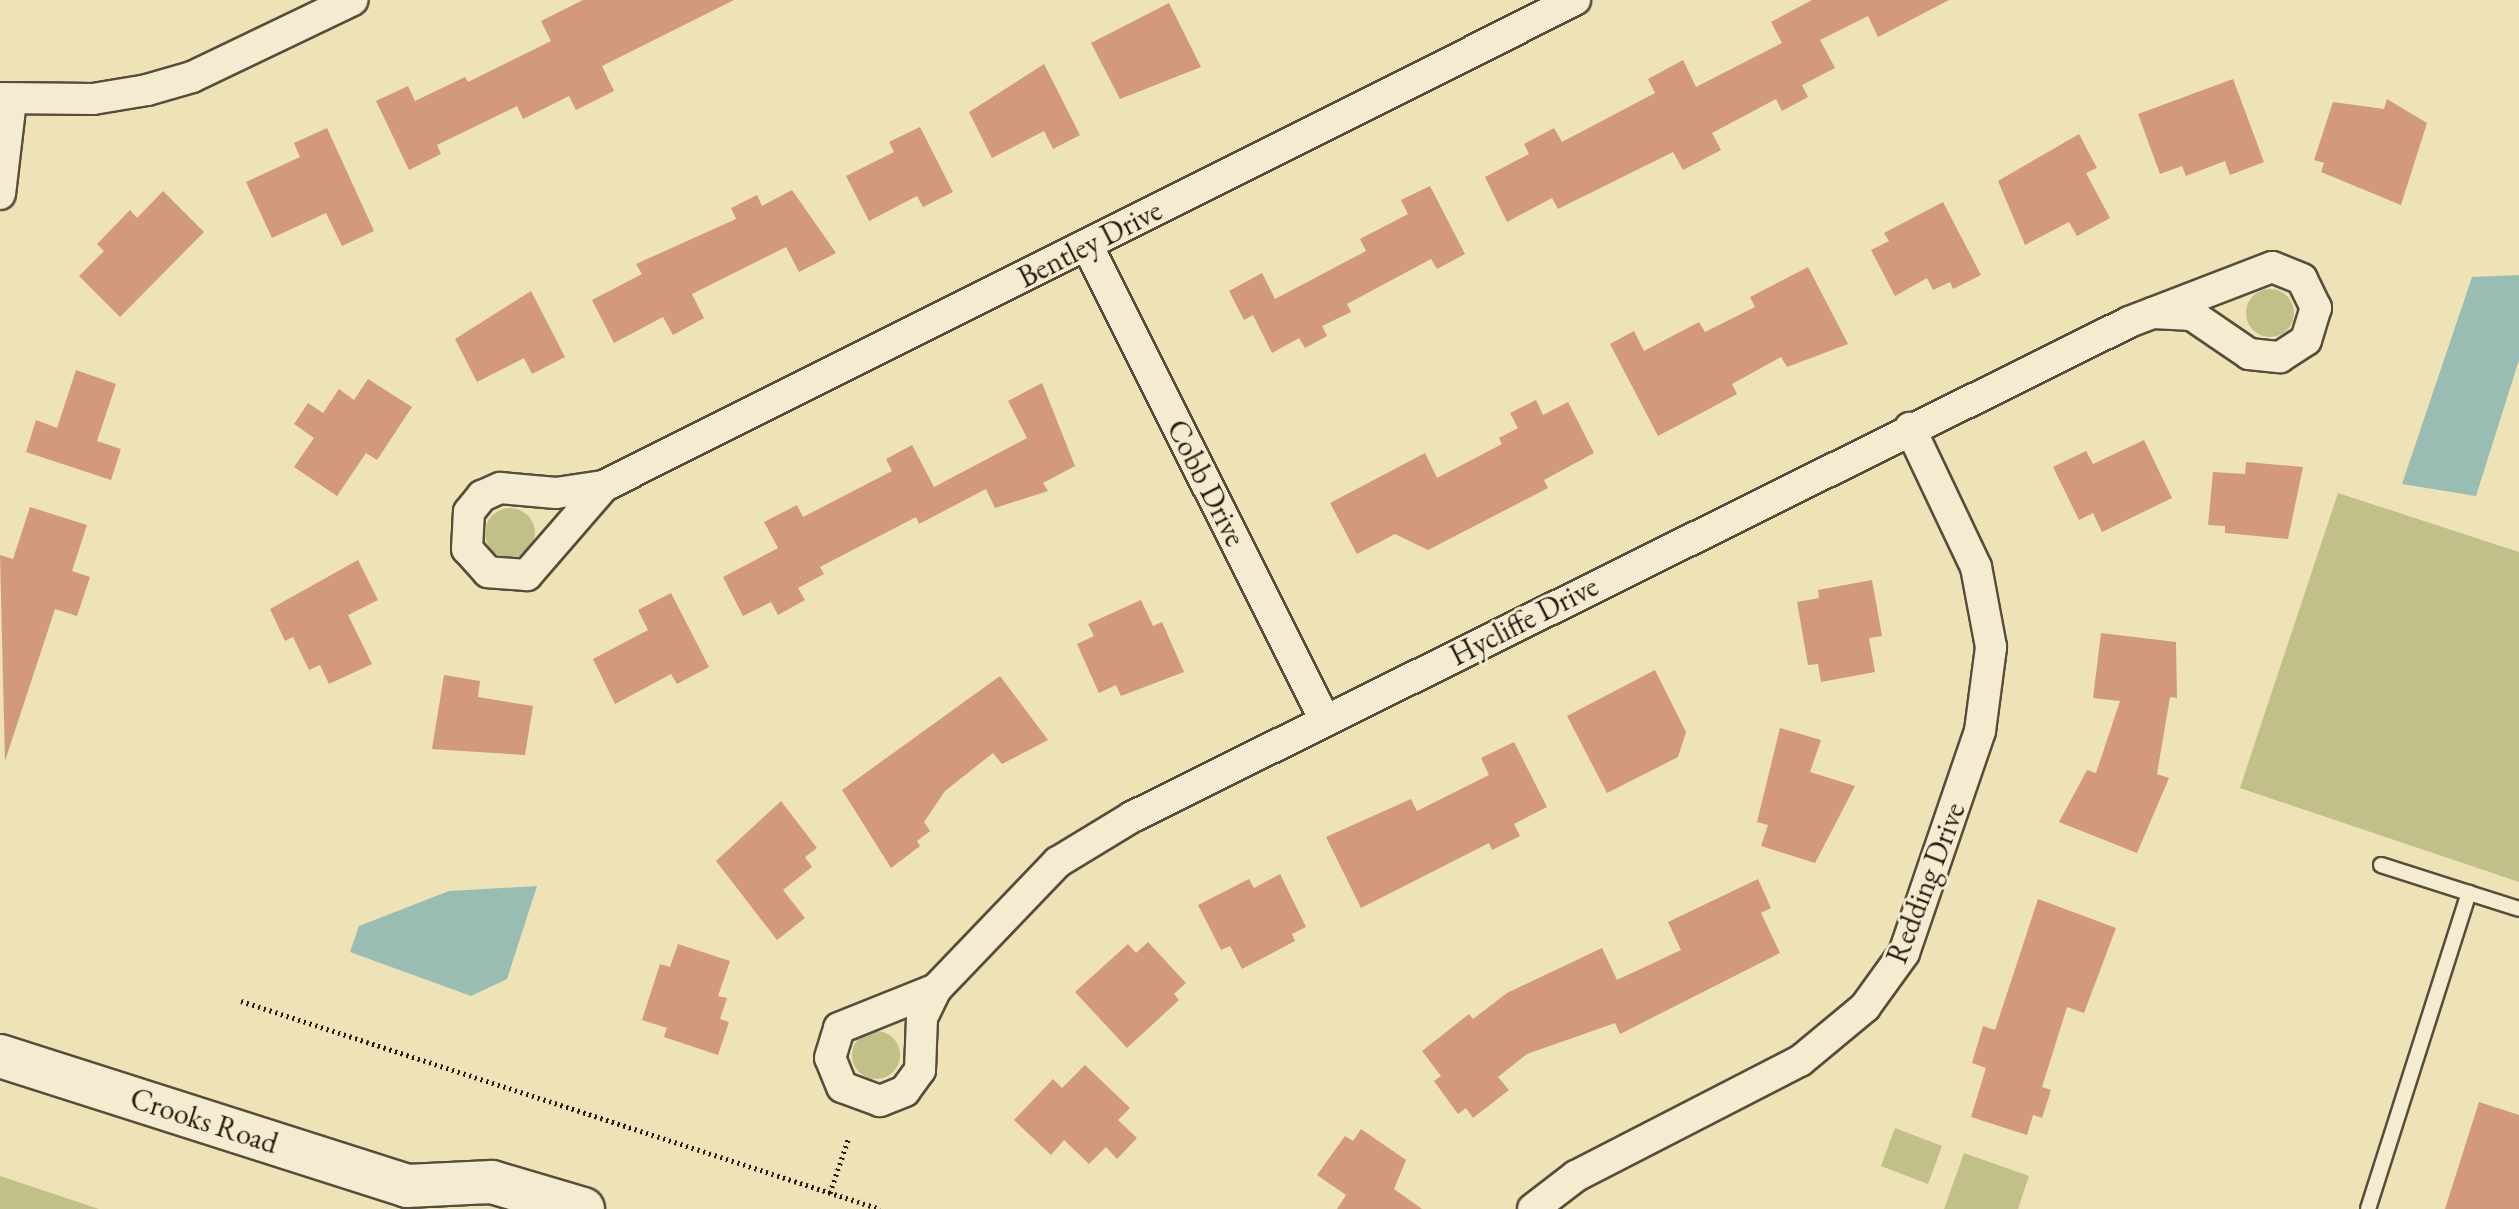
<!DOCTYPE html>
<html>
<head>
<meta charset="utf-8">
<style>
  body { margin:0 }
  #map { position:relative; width:2519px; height:1209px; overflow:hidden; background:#eee2b7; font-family:"EB Garamond",serif }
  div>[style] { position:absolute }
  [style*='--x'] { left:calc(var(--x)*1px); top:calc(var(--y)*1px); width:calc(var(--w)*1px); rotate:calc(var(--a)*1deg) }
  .green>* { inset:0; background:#c1c089 }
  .round { border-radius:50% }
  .water>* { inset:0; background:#9abdb3 }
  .building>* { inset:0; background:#d3997f }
  .path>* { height:5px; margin-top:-2.5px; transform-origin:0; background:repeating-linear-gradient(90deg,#251b10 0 2px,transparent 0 6px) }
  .roads { filter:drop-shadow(2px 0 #574d3a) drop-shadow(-2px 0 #574d3a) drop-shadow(0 2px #574d3a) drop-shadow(0 -2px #574d3a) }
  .lane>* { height:14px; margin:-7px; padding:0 7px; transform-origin:7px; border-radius:7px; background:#f4ecd0 }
  .street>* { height:30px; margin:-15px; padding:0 15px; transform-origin:15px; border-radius:15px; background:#f4ecd0 }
  .secondary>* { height:42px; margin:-21px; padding:0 21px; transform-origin:21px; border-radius:21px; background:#f4ecd0 }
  span { translate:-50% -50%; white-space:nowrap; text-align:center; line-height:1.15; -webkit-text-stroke:6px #f4ecd0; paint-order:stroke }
  .street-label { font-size:30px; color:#251b10 }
</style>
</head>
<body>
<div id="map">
  <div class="green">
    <i class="round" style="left:2246px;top:289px;width:48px;height:48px"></i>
    <i style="clip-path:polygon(2338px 493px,2519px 552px,2519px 882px,2240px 788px)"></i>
    <i class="round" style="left:485px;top:508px;width:50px;height:50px"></i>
    <i class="round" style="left:852px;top:1031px;width:48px;height:48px"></i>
    <i style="clip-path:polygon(1895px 1128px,1942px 1146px,1928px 1184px,1881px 1166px)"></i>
    <i style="clip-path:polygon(1964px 1153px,2029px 1176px,2018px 1209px,1944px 1209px)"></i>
    <i style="clip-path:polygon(0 1176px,99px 1209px,0 1209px)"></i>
  </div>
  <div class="water">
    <i style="clip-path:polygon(2519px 275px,2519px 360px,2476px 496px,2402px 484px,2472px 277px)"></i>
    <i style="clip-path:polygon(537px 886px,507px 979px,471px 996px,350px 952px,359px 926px,449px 891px)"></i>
  </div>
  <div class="building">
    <i style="clip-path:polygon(583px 0,734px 0,602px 66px,614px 91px,576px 110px,569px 96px,523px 119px,517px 106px,437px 145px,441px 154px,409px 170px,376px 101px,408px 86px,415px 101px,465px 77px,468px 82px,551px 41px,541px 21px)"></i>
    <i style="clip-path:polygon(1812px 0,1949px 0,1878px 37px,1868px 16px,1820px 40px,1835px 68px,1802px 85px,1808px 97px,1782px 111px,1776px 99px,1712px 133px,1721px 150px,1683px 170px,1673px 152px,1558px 209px,1552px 198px,1507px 222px,1485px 177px,1529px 154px,1524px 144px,1554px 128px,1562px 142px,1655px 93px,1648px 79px,1683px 60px,1696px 87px,1782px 43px,1771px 22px)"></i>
    <i style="clip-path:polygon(1169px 3px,1201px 67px,1120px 99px,1091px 43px)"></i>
    <i style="clip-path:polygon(1044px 64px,1080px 135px,1053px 149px,1044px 131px,992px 158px,969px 112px)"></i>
    <i style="clip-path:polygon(2233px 79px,2264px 162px,2230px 175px,2225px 161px,2186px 176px,2182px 166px,2160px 174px,2138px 114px)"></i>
    <i style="clip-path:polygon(2387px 99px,2427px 123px,2401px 205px,2321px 172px,2324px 163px,2314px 160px,2333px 102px,2384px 109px)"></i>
    <i style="clip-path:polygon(920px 127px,953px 192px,923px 207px,917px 196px,869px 221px,846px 176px,894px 152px,889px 142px)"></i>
    <i style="clip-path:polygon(327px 128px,374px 231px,342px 246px,326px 213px,272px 238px,246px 182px,300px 157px,294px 143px)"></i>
    <i style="clip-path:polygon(2079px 134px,2097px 168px,2086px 173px,2110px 218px,2077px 236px,2069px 222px,2025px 245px,1998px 181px)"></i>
    <i style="clip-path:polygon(1430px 186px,1465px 254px,1437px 269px,1431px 259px,1347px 304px,1351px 312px,1322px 326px,1327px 336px,1305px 348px,1299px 338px,1272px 353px,1253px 315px,1244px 320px,1229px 291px,1262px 273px,1275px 299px,1366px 251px,1360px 239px,1408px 214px,1401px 200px)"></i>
    <i style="clip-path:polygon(792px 190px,836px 253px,799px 272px,786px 247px,692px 294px,704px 318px,673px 335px,663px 317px,614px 343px,592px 300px,642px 274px,636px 264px,736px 219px,731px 208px,757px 195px,762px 206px)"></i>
    <i style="clip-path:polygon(163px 191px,204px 232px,120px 317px,79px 276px,104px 251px,97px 244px,130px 210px,137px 218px)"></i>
    <i style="clip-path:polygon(1943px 202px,1981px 275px,1953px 289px,1950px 282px,1933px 290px,1927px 278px,1895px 296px,1871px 250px,1889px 241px,1884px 233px)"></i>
    <i style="clip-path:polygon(1808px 267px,1848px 344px,1787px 367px,1781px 357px,1732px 384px,1737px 394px,1658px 436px,1610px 344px,1634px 331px,1644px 351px,1699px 322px,1705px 332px,1755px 307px,1750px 297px)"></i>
    <i style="clip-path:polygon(531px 291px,565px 357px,532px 374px,524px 358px,477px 382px,455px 339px)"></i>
    <i style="clip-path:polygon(76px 370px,116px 384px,97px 441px,121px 449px,111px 480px,26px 452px,36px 420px,57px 428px)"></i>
    <i style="clip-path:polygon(368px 379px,412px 407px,377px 460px,366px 453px,337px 496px,294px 467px,314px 438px,294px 424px,308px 403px,323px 413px,339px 389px,354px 400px)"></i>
    <i style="clip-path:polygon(1042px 383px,1075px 466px,1043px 483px,1048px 491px,995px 508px,986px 489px,919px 524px,916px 517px,820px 567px,824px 574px,798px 588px,805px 600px,778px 615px,771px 602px,743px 616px,723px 577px,778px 548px,764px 522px,797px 505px,803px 517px,892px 471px,886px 459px,912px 445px,934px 487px,1027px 438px,1008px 401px)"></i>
    <i style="clip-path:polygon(1536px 400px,1543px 415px,1568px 402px,1594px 453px,1544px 480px,1548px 488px,1428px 550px,1395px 534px,1357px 554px,1330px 503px,1425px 453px,1437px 478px,1502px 444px,1499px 438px,1518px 428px,1510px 413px)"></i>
    <i style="clip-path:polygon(2144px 440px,2172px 498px,2102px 532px,2093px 513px,2079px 520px,2053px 467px,2086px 451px,2093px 464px)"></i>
    <i style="clip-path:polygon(2246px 462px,2303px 467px,2288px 539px,2225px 533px,2225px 526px,2208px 525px,2213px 472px,2245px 474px)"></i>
    <i style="clip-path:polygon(30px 507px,87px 525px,72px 571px,90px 577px,77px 616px,55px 609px,5px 761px,0 555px,13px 559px)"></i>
    <i style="clip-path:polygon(358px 560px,378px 600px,348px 615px,372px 664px,329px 684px,320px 665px,309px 670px,293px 637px,285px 641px,270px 609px)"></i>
    <i style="clip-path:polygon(1872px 580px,1882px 636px,1869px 638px,1875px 672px,1821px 682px,1818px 664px,1808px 665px,1797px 602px,1819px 598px,1818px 590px)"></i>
    <i style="clip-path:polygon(671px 593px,709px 667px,677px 684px,671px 674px,615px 704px,593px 659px,648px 630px,638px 610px)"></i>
    <i style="clip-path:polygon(1141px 600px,1153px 626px,1162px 622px,1184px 672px,1121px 696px,1116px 685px,1099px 693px,1077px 644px,1094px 636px,1088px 624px)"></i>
    <i style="clip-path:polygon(2101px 633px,2176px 642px,2177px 698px,2170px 697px,2157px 774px,2169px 778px,2137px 853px,2059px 822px,2087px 770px,2096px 773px,2120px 701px,2093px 698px)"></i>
    <i style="clip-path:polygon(1655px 670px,1686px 732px,1678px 757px,1607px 793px,1567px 716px)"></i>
    <i style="clip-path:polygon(444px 675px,480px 681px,478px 697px,533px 706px,525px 755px,432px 749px)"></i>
    <i style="clip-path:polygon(1000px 676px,1048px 740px,1002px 764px,993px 753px,945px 791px,924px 822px,930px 831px,917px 841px,920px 846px,891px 868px,842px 790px)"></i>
    <i style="clip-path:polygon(1780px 728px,1821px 740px,1810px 772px,1855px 786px,1815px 863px,1761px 846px,1768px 825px,1757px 822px)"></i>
    <i style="clip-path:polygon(1514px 742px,1547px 807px,1514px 824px,1520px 836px,1492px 850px,1489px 843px,1361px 908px,1326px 837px,1411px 799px,1417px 811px,1489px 775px,1481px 758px)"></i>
    <i style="clip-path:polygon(781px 801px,817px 848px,805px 857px,812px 867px,783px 890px,805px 918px,777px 940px,716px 861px)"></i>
    <i style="clip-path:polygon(1280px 874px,1306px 927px,1292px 934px,1295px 941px,1242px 969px,1230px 946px,1221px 950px,1198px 905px,1249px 879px,1254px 888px)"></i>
    <i style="clip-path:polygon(1758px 879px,1771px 908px,1761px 913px,1780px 953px,1620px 1034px,1615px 1023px,1527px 1054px,1498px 1077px,1509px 1090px,1473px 1118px,1466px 1108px,1458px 1114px,1434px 1081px,1441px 1076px,1422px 1051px,1469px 1014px,1473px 1019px,1507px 993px,1602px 948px,1617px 980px,1681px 950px,1668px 922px)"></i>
    <i style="clip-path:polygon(2038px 899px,2116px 928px,2084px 1013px,2067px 1007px,2042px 1087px,2051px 1090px,2042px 1118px,2033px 1115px,2027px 1135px,1971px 1117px,1986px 1068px,1972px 1063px,1983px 1026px,1995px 1030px)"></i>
    <i style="clip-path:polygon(1148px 942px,1186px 983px,1174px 994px,1179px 1000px,1127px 1048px,1075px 992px,1128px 944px,1136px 953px)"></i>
    <i style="clip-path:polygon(678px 944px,730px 961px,718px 996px,727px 998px,720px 1019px,729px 1022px,718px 1055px,664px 1037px,667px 1028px,642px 1020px,660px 964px,670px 967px)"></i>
    <i style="clip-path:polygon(1085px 1065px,1130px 1108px,1118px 1120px,1137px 1138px,1117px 1159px,1106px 1147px,1089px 1164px,1064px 1140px,1051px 1155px,1014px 1120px,1053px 1079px,1062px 1088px)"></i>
    <i style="clip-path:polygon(2479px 1102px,2519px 1115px,2519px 1209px,2445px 1209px)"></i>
    <i style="clip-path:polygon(1361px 1129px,1406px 1160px,1394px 1189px,1422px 1209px,1337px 1209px,1346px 1195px,1317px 1175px,1345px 1136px,1353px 1141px)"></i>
  </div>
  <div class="path">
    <i style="--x:241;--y:1001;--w:672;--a:18.03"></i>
    <i style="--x:830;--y:1193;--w:59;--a:-71.3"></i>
  </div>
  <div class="roads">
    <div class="lane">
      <i style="--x:2381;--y:865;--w:92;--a:17.7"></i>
      <i style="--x:2368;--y:1209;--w:332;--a:-72.3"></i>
      <i style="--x:2469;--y:893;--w:52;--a:17.7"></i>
    </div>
    <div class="street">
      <i style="--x:0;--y:98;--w:93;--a:0.6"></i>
      <i style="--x:93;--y:99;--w:55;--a:-9.5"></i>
      <i style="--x:147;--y:90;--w:47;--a:-16.1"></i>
      <i style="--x:192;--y:77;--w:178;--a:-25.6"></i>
      <i style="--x:0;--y:194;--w:95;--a:-83.3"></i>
      <i style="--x:1087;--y:245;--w:532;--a:63.43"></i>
      <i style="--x:604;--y:486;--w:118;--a:130.9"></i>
      <i style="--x:527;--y:575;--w:39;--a:-176"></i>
      <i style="--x:488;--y:572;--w:31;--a:-132"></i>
      <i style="--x:467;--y:549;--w:37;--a:-87"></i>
      <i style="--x:469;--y:512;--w:21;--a:-51"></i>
      <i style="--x:482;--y:496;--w:20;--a:-24"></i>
      <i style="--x:500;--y:488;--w:56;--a:5.1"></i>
      <i style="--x:556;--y:493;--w:49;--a:-8.3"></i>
      <i style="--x:604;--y:486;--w:1086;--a:-26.59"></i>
      <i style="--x:936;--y:989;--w:32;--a:116"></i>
      <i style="--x:922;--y:1018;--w:52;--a:92.2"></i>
      <i style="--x:920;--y:1070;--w:26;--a:126"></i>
      <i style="--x:905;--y:1091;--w:27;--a:158"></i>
      <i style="--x:880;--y:1101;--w:40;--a:-159.8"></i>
      <i style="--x:842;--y:1087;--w:31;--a:-112"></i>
      <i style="--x:830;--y:1058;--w:31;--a:-73"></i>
      <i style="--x:839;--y:1028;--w:105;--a:-21.9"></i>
      <i style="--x:936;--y:989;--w:176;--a:-46.2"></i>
      <i style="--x:1058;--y:862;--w:87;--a:-31.3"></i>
      <i style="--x:1132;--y:817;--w:1113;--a:-26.4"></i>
      <i style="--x:2129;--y:322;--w:26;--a:-21"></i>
      <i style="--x:2153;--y:313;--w:39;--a:3"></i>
      <i style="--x:2192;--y:315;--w:69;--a:34.4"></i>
      <i style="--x:2249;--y:354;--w:31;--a:6"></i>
      <i style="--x:2280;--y:357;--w:31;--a:-33"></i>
      <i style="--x:2306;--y:340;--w:34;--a:-73"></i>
      <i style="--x:2316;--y:308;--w:32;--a:-116"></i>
      <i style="--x:2302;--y:279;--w:32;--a:-158"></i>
      <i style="--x:2272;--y:267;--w:128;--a:158.9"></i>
      <i style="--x:1533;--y:1209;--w:54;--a:-37.5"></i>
      <i style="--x:1576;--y:1176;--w:252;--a:-27.2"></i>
      <i style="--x:1800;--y:1061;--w:85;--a:-39.7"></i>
      <i style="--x:1865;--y:1007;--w:67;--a:-54.2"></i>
      <i style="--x:1904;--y:953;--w:235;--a:-71.1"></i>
      <i style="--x:1980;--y:731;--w:85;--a:-82.5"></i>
      <i style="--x:1991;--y:647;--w:81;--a:-100.6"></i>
      <i style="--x:1976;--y:567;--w:154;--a:-115.4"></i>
    </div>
    <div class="secondary">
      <i style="--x:0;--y:1056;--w:427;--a:17.7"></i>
      <i style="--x:407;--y:1186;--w:85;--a:-2.7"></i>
      <i style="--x:492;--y:1182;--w:95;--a:16.5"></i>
    </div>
  </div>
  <div class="street-label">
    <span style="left:1090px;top:244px;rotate:-27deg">Bentley Drive</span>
    <span style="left:1206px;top:483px;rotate:63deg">Cobb Drive</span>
    <span style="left:1524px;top:621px;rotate:-27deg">Hycliffe Drive</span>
    <span style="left:1926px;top:883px;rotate:-69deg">Redding Drive</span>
    <span style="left:204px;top:1121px;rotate:18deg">Crooks Road</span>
  </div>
</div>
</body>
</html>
